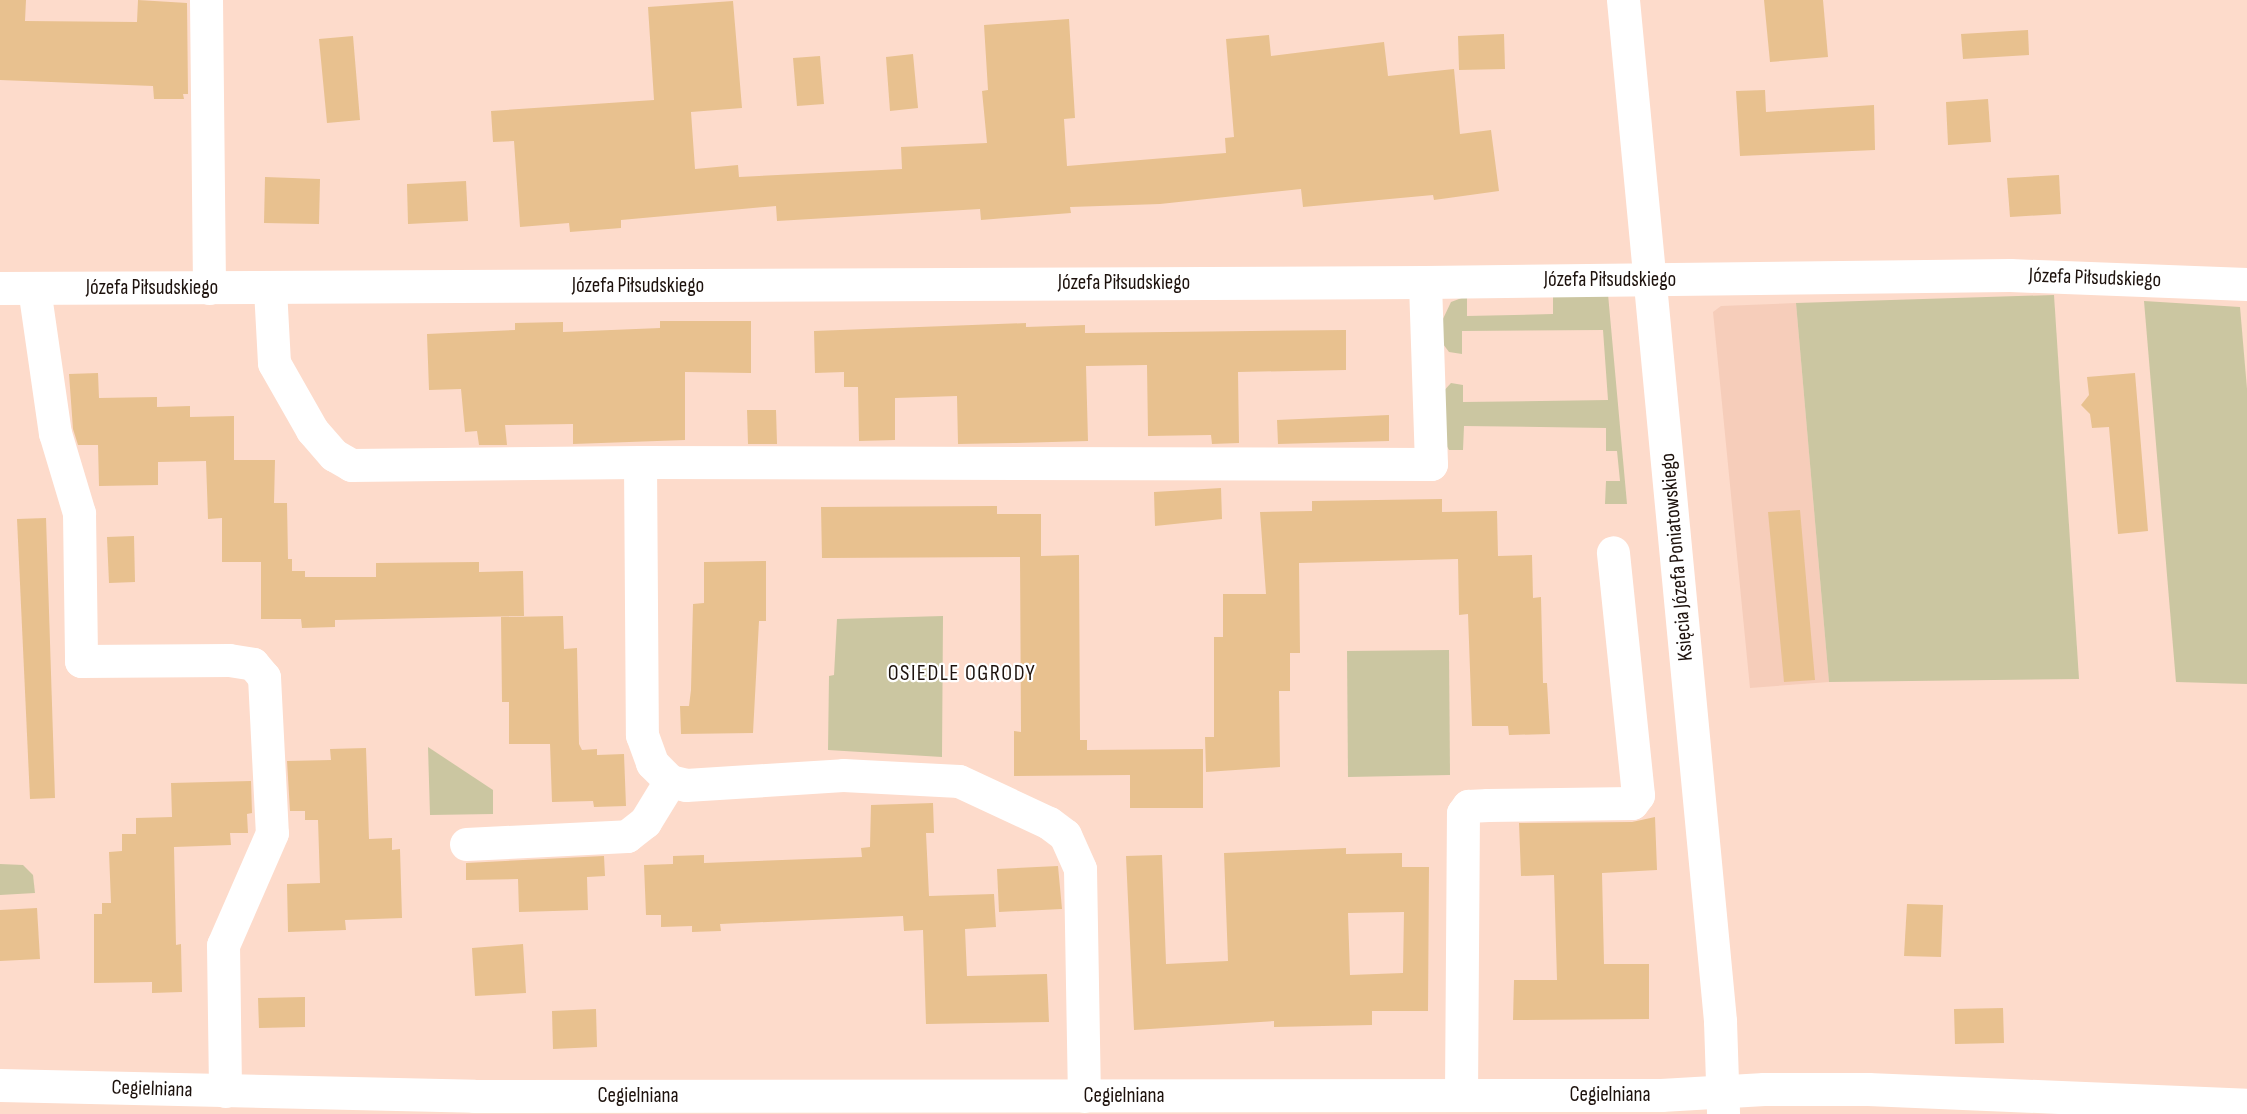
<!DOCTYPE html>
<html>
<head>
<meta charset="utf-8">
<style>
  body { margin:0 }
  #map { position:relative; width:2247px; height:1114px; overflow:hidden; background:#fddbcb; font-family:"Sofia Sans Condensed",sans-serif }
  div>[style] { position:absolute }
  [style*='--x'] { left:calc(var(--x)*1px); top:calc(var(--y)*1px); width:calc(var(--w)*1px); rotate:calc(var(--a)*1deg) }
  .built>* { inset:0; background:#f6cdba }
  .green>* { inset:0; background:#cbc6a1 }
  .building>* { inset:0; background:#e8c18f }
  .minor>* { height:33px; margin:-16.5px; padding:0 16.5px; transform-origin:16.5px; border-radius:16.5px; background:#fff }
  span { translate:-50% -50%; white-space:nowrap; text-align:center; line-height:1.15; -webkit-text-stroke:4.5px #fff; paint-order:stroke }
  .street-label { font-size:21px; color:#1d120d }
  .neighbourhood-label { font-size:22px; color:#1d120d; letter-spacing:1.5px }
</style>
</head>
<body>
<div id="map">
  <div class="built">
    <i style="clip-path:polygon(1796px 303px,1829px 682px,1750px 688px,1713px 312px,1721px 306px)"></i>
  </div>
  <div class="green">
    <i style="clip-path:polygon(1608px 294px,1627px 504px,1605px 504px,1606px 481px,1620px 481px,1617px 451px,1606px 451px,1606px 428px,1464px 426px,1463px 450px,1449px 450px,1441px 436px,1441px 394px,1451px 383px,1463px 385px,1463px 402px,1608px 400px,1603px 330px,1462px 331px,1462px 354px,1449px 352px,1443px 344px,1442px 321px,1451px 302px,1467px 296px,1467px 316px,1553px 314px,1553px 295px)"></i>
    <i style="clip-path:polygon(2054px 295px,2079px 679px,1829px 682px,1796px 303px)"></i>
    <i style="clip-path:polygon(2144px 301px,2240px 307px,2247px 389px,2247px 684px,2176px 682px)"></i>
    <i style="clip-path:polygon(943px 616px,942px 757px,828px 750px,829px 676px,834px 675px,837px 619px)"></i>
    <i style="clip-path:polygon(1449px 650px,1450px 775px,1348px 777px,1347px 651px)"></i>
    <i style="clip-path:polygon(428px 747px,493px 790px,493px 814px,430px 815px)"></i>
    <i style="clip-path:polygon(0 864px,23px 865px,33px 875px,35px 893px,0 895px)"></i>
  </div>
  <div class="building">
    <i style="clip-path:polygon(0 0,26px 0,25px 21px,137px 22px,138px 0,187px 3px,188px 94px,183px 94px,184px 99px,154px 99px,153px 86px,0 80px)"></i>
    <i style="clip-path:polygon(1764px 0,1823px 0,1828px 57px,1770px 62px)"></i>
    <i style="clip-path:polygon(733px 1px,742px 108px,691px 112px,695px 169px,738px 165px,739px 177px,902px 169px,901px 147px,987px 143px,982px 91px,988px 90px,984px 25px,1069px 19px,1075px 118px,1064px 119px,1067px 166px,1226px 153px,1225px 138px,1234px 137px,1226px 39px,1269px 35px,1271px 56px,1384px 42px,1388px 76px,1454px 69px,1460px 134px,1491px 130px,1499px 191px,1434px 200px,1433px 195px,1303px 207px,1301px 189px,1160px 204px,1070px 207px,1071px 213px,981px 220px,980px 209px,777px 221px,776px 206px,621px 220px,621px 228px,570px 232px,569px 223px,520px 227px,514px 141px,493px 142px,491px 111px,654px 100px,648px 7px)"></i>
    <i style="clip-path:polygon(2028px 30px,2029px 55px,1963px 59px,1961px 34px)"></i>
    <i style="clip-path:polygon(1504px 34px,1505px 69px,1459px 70px,1458px 36px)"></i>
    <i style="clip-path:polygon(353px 36px,360px 120px,327px 123px,319px 39px)"></i>
    <i style="clip-path:polygon(913px 54px,918px 108px,890px 111px,886px 57px)"></i>
    <i style="clip-path:polygon(820px 56px,824px 104px,797px 106px,793px 58px)"></i>
    <i style="clip-path:polygon(1765px 90px,1766px 112px,1874px 105px,1875px 150px,1740px 156px,1736px 91px)"></i>
    <i style="clip-path:polygon(1988px 99px,1991px 142px,1948px 145px,1946px 102px)"></i>
    <i style="clip-path:polygon(2059px 175px,2061px 214px,2010px 217px,2007px 178px)"></i>
    <i style="clip-path:polygon(265px 177px,320px 179px,319px 224px,264px 223px)"></i>
    <i style="clip-path:polygon(466px 181px,468px 221px,408px 224px,407px 184px)"></i>
    <i style="clip-path:polygon(660px 321px,751px 321px,751px 373px,685px 372px,685px 440px,573px 444px,573px 424px,505px 425px,507px 445px,479px 445px,477px 431px,465px 432px,461px 389px,429px 390px,427px 334px,515px 330px,515px 323px,563px 322px,563px 332px,660px 328px)"></i>
    <i style="clip-path:polygon(1026px 323px,1026px 327px,1085px 325px,1085px 333px,1346px 330px,1346px 370px,1238px 372px,1239px 443px,1212px 444px,1211px 435px,1148px 436px,1147px 365px,1086px 366px,1088px 441px,1014px 443px,958px 444px,957px 396px,895px 398px,895px 440px,859px 441px,858px 387px,844px 387px,844px 372px,815px 373px,814px 331px)"></i>
    <i style="clip-path:polygon(98px 373px,99px 398px,157px 397px,157px 407px,190px 406px,190px 417px,234px 416px,234px 460px,275px 460px,274px 503px,287px 503px,288px 559px,292px 559px,292px 571px,305px 571px,305px 577px,376px 577px,376px 563px,479px 562px,479px 572px,523px 571px,524px 616px,335px 620px,335px 627px,302px 628px,301px 619px,261px 619px,261px 562px,222px 562px,222px 518px,208px 519px,206px 461px,158px 462px,158px 485px,99px 486px,98px 445px,78px 445px,73px 429px,69px 374px)"></i>
    <i style="clip-path:polygon(2135px 373px,2148px 531px,2118px 534px,2109px 427px,2092px 428px,2090px 414px,2081px 405px,2089px 395px,2087px 377px)"></i>
    <i style="clip-path:polygon(747px 410px,776px 410px,777px 444px,748px 444px)"></i>
    <i style="clip-path:polygon(1389px 415px,1389px 441px,1278px 444px,1277px 420px)"></i>
    <i style="clip-path:polygon(1221px 488px,1222px 519px,1155px 526px,1154px 492px)"></i>
    <i style="clip-path:polygon(1442px 499px,1442px 512px,1497px 511px,1498px 556px,1532px 555px,1533px 598px,1541px 597px,1543px 683px,1547px 683px,1550px 734px,1509px 735px,1508px 726px,1472px 726px,1468px 614px,1459px 615px,1458px 559px,1299px 563px,1300px 653px,1290px 653px,1290px 691px,1279px 691px,1280px 767px,1206px 772px,1205px 737px,1214px 737px,1214px 637px,1223px 637px,1223px 594px,1266px 594px,1260px 512px,1312px 511px,1312px 501px)"></i>
    <i style="clip-path:polygon(997px 506px,997px 514px,1041px 514px,1041px 556px,1079px 555px,1080px 740px,1087px 740px,1087px 750px,1203px 749px,1203px 808px,1130px 808px,1130px 775px,1014px 776px,1014px 731px,1021px 732px,1020px 557px,822px 558px,821px 507px)"></i>
    <i style="clip-path:polygon(1800px 510px,1815px 680px,1784px 682px,1768px 512px)"></i>
    <i style="clip-path:polygon(46px 518px,55px 798px,30px 799px,17px 519px)"></i>
    <i style="clip-path:polygon(134px 536px,135px 582px,109px 583px,107px 537px)"></i>
    <i style="clip-path:polygon(766px 561px,766px 621px,759px 621px,753px 733px,681px 734px,680px 706px,689px 706px,691px 690px,693px 604px,704px 603px,704px 562px)"></i>
    <i style="clip-path:polygon(563px 616px,564px 649px,577px 648px,579px 744px,582px 750px,597px 749px,597px 755px,624px 754px,626px 806px,594px 807px,593px 801px,552px 802px,550px 744px,509px 744px,509px 702px,502px 702px,501px 617px)"></i>
    <i style="clip-path:polygon(366px 748px,369px 839px,392px 838px,392px 850px,400px 849px,402px 918px,345px 920px,346px 930px,288px 932px,287px 884px,320px 883px,318px 820px,305px 820px,305px 811px,290px 811px,287px 761px,331px 760px,330px 749px)"></i>
    <i style="clip-path:polygon(251px 781px,252px 813px,247px 814px,248px 833px,230px 833px,231px 845px,174px 847px,176px 945px,181px 944px,182px 992px,152px 993px,152px 982px,94px 983px,94px 914px,102px 914px,102px 903px,111px 903px,109px 852px,122px 851px,122px 834px,136px 834px,136px 818px,172px 817px,171px 783px)"></i>
    <i style="clip-path:polygon(933px 803px,934px 833px,926px 833px,929px 896px,994px 894px,996px 927px,965px 929px,967px 976px,1047px 974px,1049px 1022px,926px 1024px,923px 930px,904px 931px,903px 916px,720px 924px,721px 931px,692px 932px,692px 926px,661px 927px,661px 915px,646px 915px,644px 865px,673px 864px,673px 856px,704px 855px,704px 863px,862px 857px,861px 848px,870px 847px,871px 805px)"></i>
    <i style="clip-path:polygon(1655px 817px,1657px 870px,1602px 873px,1604px 964px,1649px 964px,1649px 1019px,1513px 1020px,1514px 980px,1557px 980px,1554px 875px,1521px 876px,1519px 823px,1632px 822px)"></i>
    <i style="clip-path:polygon(evenodd,1346px 848px,1346px 854px,1402px 853px,1402px 867px,1429px 867px,1428px 1011px,1372px 1011px,1372px 1025px,1274px 1027px,1274px 1021px,1134px 1030px,1126px 856px,1162px 855px,1166px 964px,1228px 961px,1224px 853px,1346px 848px,1404px 912px,1403px 973px,1350px 975px,1348px 913px,1404px 912px)"></i>
    <i style="clip-path:polygon(604px 856px,605px 876px,587px 877px,588px 910px,519px 912px,518px 879px,466px 880px,466px 863px)"></i>
    <i style="clip-path:polygon(1058px 866px,1062px 909px,999px 912px,997px 869px)"></i>
    <i style="clip-path:polygon(1907px 904px,1943px 905px,1941px 957px,1904px 956px)"></i>
    <i style="clip-path:polygon(37px 908px,40px 959px,0 961px,0 910px)"></i>
    <i style="clip-path:polygon(523px 944px,526px 993px,475px 996px,472px 948px)"></i>
    <i style="clip-path:polygon(305px 997px,305px 1027px,259px 1028px,258px 998px)"></i>
    <i style="clip-path:polygon(2003px 1008px,2004px 1043px,1955px 1044px,1954px 1009px)"></i>
    <i style="clip-path:polygon(596px 1009px,597px 1047px,553px 1049px,552px 1011px)"></i>
  </div>
  <div class="minor">
    <i style="--x:206;--y:0;--w:288;--a:89.4"></i>
    <i style="--x:1623;--y:0;--w:1026;--a:84.57"></i>
    <i style="--x:1720;--y:1021;--w:92;--a:88.1"></i>
    <i style="--x:0;--y:288;--w:1425;--a:-0.24"></i>
    <i style="--x:1425;--y:282;--w:585;--a:-0.69"></i>
    <i style="--x:2010;--y:275;--w:237;--a:2.2"></i>
    <i style="--x:34;--y:288;--w:147;--a:81.8"></i>
    <i style="--x:55;--y:433;--w:84;--a:73.3"></i>
    <i style="--x:79;--y:513;--w:148;--a:89.2"></i>
    <i style="--x:81;--y:661;--w:148;--a:-0.4"></i>
    <i style="--x:229;--y:660;--w:24;--a:9"></i>
    <i style="--x:253;--y:664;--w:17;--a:50"></i>
    <i style="--x:264;--y:677;--w:156;--a:87.1"></i>
    <i style="--x:272;--y:833;--w:122;--a:113.6"></i>
    <i style="--x:223;--y:945;--w:146;--a:89.2"></i>
    <i style="--x:270;--y:289;--w:74;--a:86.9"></i>
    <i style="--x:274;--y:363;--w:77;--a:60.4"></i>
    <i style="--x:312;--y:430;--w:33;--a:49"></i>
    <i style="--x:334;--y:455;--w:20;--a:30"></i>
    <i style="--x:351;--y:465;--w:289;--a:-0.6"></i>
    <i style="--x:640;--y:462;--w:791;--a:0.14"></i>
    <i style="--x:1431;--y:464;--w:182;--a:-91.9"></i>
    <i style="--x:640;--y:462;--w:273;--a:89.6"></i>
    <i style="--x:642;--y:735;--w:30;--a:70"></i>
    <i style="--x:652;--y:763;--w:25;--a:45"></i>
    <i style="--x:670;--y:781;--w:16;--a:14"></i>
    <i style="--x:686;--y:785;--w:157;--a:-3.6"></i>
    <i style="--x:843;--y:775;--w:116;--a:3"></i>
    <i style="--x:959;--y:781;--w:99;--a:25"></i>
    <i style="--x:1049;--y:823;--w:20;--a:37"></i>
    <i style="--x:1065;--y:835;--w:37;--a:66"></i>
    <i style="--x:1080;--y:869;--w:227;--a:89"></i>
    <i style="--x:466;--y:844;--w:161;--a:-2.8"></i>
    <i style="--x:627;--y:836;--w:23;--a:-38"></i>
    <i style="--x:645;--y:822;--w:48;--a:-58.6"></i>
    <i style="--x:0;--y:1085;--w:474;--a:1.3"></i>
    <i style="--x:474;--y:1096;--w:1187;--a:-0.05"></i>
    <i style="--x:1661;--y:1095;--w:103;--a:-3.3"></i>
    <i style="--x:1764;--y:1089;--w:104;--a:0"></i>
    <i style="--x:1868;--y:1089;--w:379;--a:2.4"></i>
    <i style="--x:1461;--y:1095;--w:282;--a:-89.6"></i>
    <i style="--x:1463;--y:813;--w:9;--a:-54"></i>
    <i style="--x:1468;--y:806;--w:20;--a:-3"></i>
    <i style="--x:1488;--y:805;--w:144;--a:-0.8"></i>
    <i style="--x:1632;--y:803;--w:10;--a:-53"></i>
    <i style="--x:1638;--y:795;--w:244;--a:-95.9"></i>
  </div>
  <div class="street-label">
    <span style="left:2095px;top:278px;rotate:2deg">Józefa Piłsudskiego</span>
    <span style="left:1610px;top:280px">Józefa Piłsudskiego</span>
    <span style="left:1124px;top:283px">Józefa Piłsudskiego</span>
    <span style="left:638px;top:286px">Józefa Piłsudskiego</span>
    <span style="left:152px;top:288px">Józefa Piłsudskiego</span>
    <span style="left:1677px;top:557px;rotate:-95deg">Księcia Józefa Poniatowskiego</span>
    <span style="left:152px;top:1089px;rotate:2deg">Cegielniana</span>
    <span style="left:1610px;top:1095px">Cegielniana</span>
    <span style="left:638px;top:1096px">Cegielniana</span>
    <span style="left:1124px;top:1096px">Cegielniana</span>
  </div>
  <div class="neighbourhood-label">
    <span style="left:962px;top:674px">OSIEDLE OGRODY</span>
  </div>
</div>
</body>
</html>
